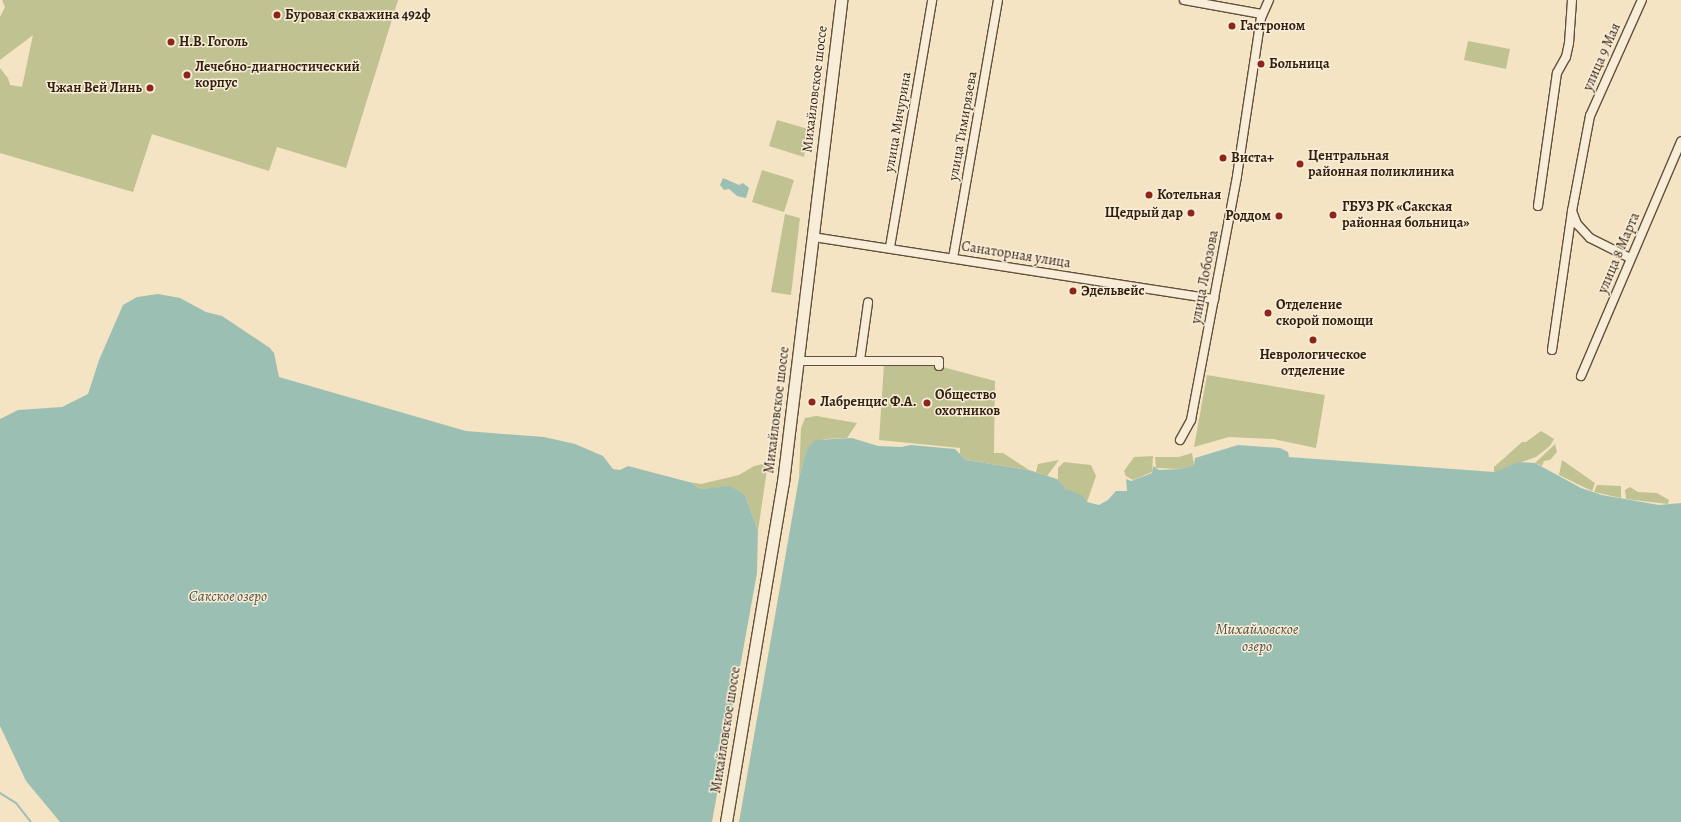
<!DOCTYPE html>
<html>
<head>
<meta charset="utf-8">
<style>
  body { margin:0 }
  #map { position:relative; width:1681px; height:822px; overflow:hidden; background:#f4e4c4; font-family:Alegreya,serif }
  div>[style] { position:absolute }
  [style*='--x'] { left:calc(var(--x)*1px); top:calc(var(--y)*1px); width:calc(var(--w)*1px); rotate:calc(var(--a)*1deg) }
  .green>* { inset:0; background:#c0c291 }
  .water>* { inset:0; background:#9cbfb4 }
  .stream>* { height:2px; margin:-1px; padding:0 1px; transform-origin:1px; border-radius:1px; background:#9cbfb4 }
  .roads { filter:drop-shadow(1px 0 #62503a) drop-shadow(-1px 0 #62503a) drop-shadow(0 1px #62503a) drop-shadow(0 -1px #62503a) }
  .street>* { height:8px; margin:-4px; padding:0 4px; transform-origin:4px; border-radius:4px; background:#f8edd9 }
  .secondary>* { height:11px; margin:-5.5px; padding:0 5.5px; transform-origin:5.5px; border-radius:5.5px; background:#f8edd9 }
  .dots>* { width:11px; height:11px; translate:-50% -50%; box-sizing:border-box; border:2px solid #f8edd9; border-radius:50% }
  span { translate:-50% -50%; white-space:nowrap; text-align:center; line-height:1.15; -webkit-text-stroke:3px #f8edd9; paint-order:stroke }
  .poi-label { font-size:14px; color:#321f0c; font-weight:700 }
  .left { translate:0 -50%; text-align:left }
  .right { translate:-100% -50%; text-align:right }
  .street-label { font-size:14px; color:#321f0c }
  .water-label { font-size:15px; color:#524f3e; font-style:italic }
</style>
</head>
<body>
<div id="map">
  <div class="green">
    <i style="clip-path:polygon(2px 0,398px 0,346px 168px,277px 147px,269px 171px,152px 134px,133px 192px,0 153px,0 68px,8px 78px,10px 85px,22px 87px,33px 35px,0 60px,0 17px,5px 7px)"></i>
    <i style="clip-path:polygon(1468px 41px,1510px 49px,1506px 69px,1464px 60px)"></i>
    <i style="clip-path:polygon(777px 120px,808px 129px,804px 157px,769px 146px)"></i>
    <i style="clip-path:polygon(762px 170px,794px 180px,784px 212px,752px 202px)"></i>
    <i style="clip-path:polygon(785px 214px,800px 218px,791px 295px,771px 292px)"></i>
    <i style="clip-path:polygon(884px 364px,939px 366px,995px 381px,994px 453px,1003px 453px,1029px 470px,966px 460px,960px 454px,960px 448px,879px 440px)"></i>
    <i style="clip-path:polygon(1207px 375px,1325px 395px,1316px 448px,1273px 439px,1229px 437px,1194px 447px)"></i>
    <i style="clip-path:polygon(816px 416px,857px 423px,847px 438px,824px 439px,807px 449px,799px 478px,801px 428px,805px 418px)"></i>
    <i style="clip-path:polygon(1541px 431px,1554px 439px,1550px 446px,1536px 457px,1494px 472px,1494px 467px,1522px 442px,1526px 442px)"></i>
    <i style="clip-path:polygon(1555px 444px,1557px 452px,1550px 460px,1544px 461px,1542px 466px,1535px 463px)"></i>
    <i style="clip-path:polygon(1192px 453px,1194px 465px,1181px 469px,1156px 468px,1155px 457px,1179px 457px)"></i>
    <i style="clip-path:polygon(1153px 456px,1152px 472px,1133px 480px,1126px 476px,1124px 471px,1134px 457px)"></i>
    <i style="clip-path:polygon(1059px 460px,1047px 476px,1036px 472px,1038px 464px)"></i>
    <i style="clip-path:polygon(1562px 460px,1595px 483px,1592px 491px,1559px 475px)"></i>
    <i style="clip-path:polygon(1064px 462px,1091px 465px,1096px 476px,1087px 502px,1058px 484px,1058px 468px)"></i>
    <i style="clip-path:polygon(768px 463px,758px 531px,745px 495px,730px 487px,701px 489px,689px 482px,701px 484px,739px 475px,754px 466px)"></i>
    <i style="clip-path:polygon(1597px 485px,1621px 486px,1621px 498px,1594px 492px)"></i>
    <i style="clip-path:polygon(1630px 487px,1638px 492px,1657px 493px,1669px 500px,1668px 504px,1626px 499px,1625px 490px)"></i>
  </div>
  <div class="water">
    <i style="clip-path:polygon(723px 178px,739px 185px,743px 183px,749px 188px,746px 198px,737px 196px,729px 189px,724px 190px,720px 185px)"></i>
    <i style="clip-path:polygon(158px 294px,180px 298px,206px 312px,222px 316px,270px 348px,274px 353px,279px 377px,466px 431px,544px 437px,575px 444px,603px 456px,613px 469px,620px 470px,628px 466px,689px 482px,701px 489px,730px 486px,745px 495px,758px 531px,757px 573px,712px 822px,60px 822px,26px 781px,0 726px,0 419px,18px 410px,62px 407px,88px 394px,99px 360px,123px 305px,137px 297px)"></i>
    <i style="clip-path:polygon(852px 438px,878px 446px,901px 447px,911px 445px,955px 449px,966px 460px,1029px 470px,1057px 479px,1066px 489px,1083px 496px,1087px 502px,1099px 505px,1108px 500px,1116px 491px,1127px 491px,1126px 479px,1131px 481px,1152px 473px,1153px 466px,1159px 470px,1181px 469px,1194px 465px,1195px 458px,1238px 445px,1280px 448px,1288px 452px,1289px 457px,1494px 472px,1519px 462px,1535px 463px,1581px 488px,1602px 495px,1659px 505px,1681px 503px,1681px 822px,739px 822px,799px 478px,807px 449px,815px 440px)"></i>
  </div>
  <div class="stream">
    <i style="--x:0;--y:793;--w:19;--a:32"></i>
    <i style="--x:16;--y:803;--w:24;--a:52"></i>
  </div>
  <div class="roads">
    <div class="street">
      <i style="--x:1184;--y:0;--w:79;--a:10.2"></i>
      <i style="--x:1538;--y:206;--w:134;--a:-81.9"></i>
      <i style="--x:1557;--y:73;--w:18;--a:-61"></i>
      <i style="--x:1566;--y:57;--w:14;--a:-78"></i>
      <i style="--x:1569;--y:43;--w:43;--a:-86"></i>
      <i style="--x:1572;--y:211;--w:14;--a:69"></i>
      <i style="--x:1577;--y:224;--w:19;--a:47"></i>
      <i style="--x:1590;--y:238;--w:45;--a:26.6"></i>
      <i style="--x:813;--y:237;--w:406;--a:8.8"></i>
      <i style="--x:890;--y:247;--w:251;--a:-80.3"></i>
      <i style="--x:953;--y:258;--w:262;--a:-80.1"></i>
      <i style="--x:1552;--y:350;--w:140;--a:-81.8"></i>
      <i style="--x:1572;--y:211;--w:97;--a:-79.3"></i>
      <i style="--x:1590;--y:116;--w:127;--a:-65.9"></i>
      <i style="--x:860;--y:360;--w:58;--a:-82"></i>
      <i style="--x:799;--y:361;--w:140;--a:0"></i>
      <i style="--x:939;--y:361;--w:5;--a:90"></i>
      <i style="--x:1581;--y:376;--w:255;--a:-66.9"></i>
      <i style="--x:1180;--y:440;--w:23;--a:-61"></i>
      <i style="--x:1191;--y:420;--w:248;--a:-79.3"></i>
      <i style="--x:1237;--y:176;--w:160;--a:-81.4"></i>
      <i style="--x:1261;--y:18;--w:20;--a:-66"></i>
    </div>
    <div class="secondary">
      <i style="--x:726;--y:822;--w:345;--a:-80.5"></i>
      <i style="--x:783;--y:482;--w:485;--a:-83.1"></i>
    </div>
  </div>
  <div class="dots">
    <i style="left:277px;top:15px;background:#8f2418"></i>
    <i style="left:1232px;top:26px;background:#8f2418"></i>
    <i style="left:171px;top:42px;background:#8f2418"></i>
    <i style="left:1261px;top:64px;background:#8f2418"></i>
    <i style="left:187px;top:75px;background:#8f2418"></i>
    <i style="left:150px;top:88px;background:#8f2418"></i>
    <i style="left:1223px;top:158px;background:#8f2418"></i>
    <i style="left:1300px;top:164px;background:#8f2418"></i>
    <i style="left:1149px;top:195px;background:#8f2418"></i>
    <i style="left:1191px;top:213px;background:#8f2418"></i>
    <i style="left:1333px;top:215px;background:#8f2418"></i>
    <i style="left:1279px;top:216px;background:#8f2418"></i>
    <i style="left:1073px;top:291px;background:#8f2418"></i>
    <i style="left:1268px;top:313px;background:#8f2418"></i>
    <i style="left:1313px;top:340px;background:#8f2418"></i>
    <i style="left:812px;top:402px;background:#8f2418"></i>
    <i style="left:927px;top:403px;background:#8f2418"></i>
  </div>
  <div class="poi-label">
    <span class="left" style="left:285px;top:15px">Буровая скважина 492ф</span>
    <span class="left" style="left:1240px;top:26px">Гастроном</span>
    <span class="left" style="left:179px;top:42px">Н.В. Гоголь</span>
    <span class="left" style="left:1269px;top:64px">Больница</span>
    <span class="left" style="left:195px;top:75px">Лечебно-диагностический<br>корпус</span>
    <span class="right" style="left:142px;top:88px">Чжан Вей Линь</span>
    <span class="left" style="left:1308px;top:164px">Центральная<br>районная поликлиника</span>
    <span class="left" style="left:1231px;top:158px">Виста+</span>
    <span class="left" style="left:1157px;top:195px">Котельная</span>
    <span class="left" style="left:1342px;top:215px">ГБУЗ РК «Сакская<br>районная больница»</span>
    <span class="right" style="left:1183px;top:213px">Щедрый дар</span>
    <span class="right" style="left:1271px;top:216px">Роддом</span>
    <span class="left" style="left:1081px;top:291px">Эдельвейс</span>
    <span class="left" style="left:1276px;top:313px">Отделение<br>скорой помощи</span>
    <span style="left:1313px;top:363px">Неврологическое<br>отделение</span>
    <span class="left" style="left:935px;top:403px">Общество<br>охотников</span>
    <span class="left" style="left:820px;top:402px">Лабренцис Ф.А.</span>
  </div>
  <div class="street-label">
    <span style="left:1602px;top:57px;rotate:-66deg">улица 9 Мая</span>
    <span style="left:815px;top:89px;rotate:-83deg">Михайловское шоссе</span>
    <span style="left:898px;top:122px;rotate:-80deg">улица Мичурина</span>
    <span style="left:963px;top:126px;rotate:-80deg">улица Тимирязева</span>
    <span style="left:1619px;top:253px;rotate:-67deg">улица 8 Марта</span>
    <span style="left:1016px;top:255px;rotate:9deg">Санаторная улица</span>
    <span style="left:1205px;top:277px;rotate:-79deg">улица Лобозова</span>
    <span style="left:777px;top:410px;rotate:-83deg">Михайловское шоссе</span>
    <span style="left:726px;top:730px;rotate:-81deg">Михайловское шоссе</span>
  </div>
  <div class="water-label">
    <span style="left:228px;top:597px">Сакское озеро</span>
    <span style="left:1257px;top:638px">Михайловское<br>озеро</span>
  </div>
</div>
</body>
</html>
